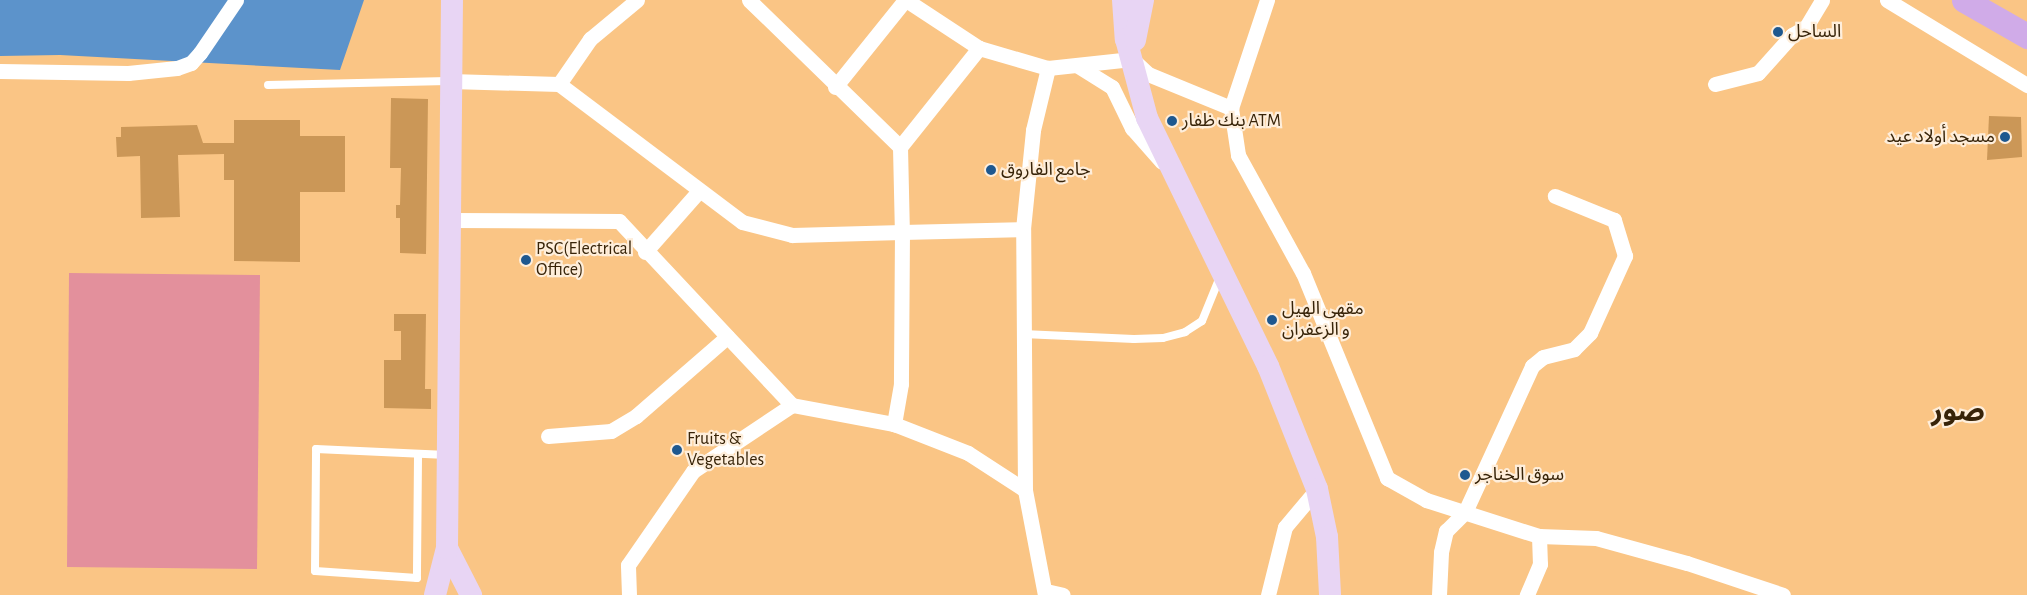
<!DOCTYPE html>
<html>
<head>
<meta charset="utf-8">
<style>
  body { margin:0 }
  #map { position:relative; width:2027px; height:595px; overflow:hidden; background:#fac585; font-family:"Alegreya Sans","Noto Sans Arabic",sans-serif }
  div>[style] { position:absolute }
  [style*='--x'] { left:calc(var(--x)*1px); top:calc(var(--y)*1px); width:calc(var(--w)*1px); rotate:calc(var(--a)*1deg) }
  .green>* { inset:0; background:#e3909c }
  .water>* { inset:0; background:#5c93cb }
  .building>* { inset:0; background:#cb9757 }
  .lane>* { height:8px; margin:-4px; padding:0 4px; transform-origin:4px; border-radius:4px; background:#fff }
  .street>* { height:15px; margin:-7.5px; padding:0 7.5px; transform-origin:7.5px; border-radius:7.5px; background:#fff }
  .secondary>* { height:22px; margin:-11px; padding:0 11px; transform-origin:11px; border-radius:11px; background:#e8d5f4 }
  .primary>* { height:25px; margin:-12.5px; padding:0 12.5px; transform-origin:12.5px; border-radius:12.5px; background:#d0abe8 }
  .dots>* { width:14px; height:14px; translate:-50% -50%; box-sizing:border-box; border:2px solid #feeedb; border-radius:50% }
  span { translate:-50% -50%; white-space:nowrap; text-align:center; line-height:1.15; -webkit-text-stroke:4.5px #feeedb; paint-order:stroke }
  .poi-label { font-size:18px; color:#382409 }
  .left { translate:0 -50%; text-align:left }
  .right { translate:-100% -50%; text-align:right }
  .town-label { font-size:28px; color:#382409; font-weight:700 }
</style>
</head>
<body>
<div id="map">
  <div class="green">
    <i style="clip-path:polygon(69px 273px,260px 275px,257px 569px,67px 567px)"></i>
  </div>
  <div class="water">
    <i style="clip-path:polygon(0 0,364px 0,340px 70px,60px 55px,0 56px)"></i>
  </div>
  <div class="building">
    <i style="clip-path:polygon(391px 98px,428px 99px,426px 254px,400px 253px,400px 218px,396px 218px,396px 205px,400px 205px,401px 168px,390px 168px)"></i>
    <i style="clip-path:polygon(1989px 116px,2021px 117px,2022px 157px,1987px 160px)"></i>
    <i style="clip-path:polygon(234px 120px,300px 120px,300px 136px,345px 136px,345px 192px,300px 192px,300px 262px,234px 261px,234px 180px,224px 180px,224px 154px,178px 155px,180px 217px,141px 218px,140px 156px,117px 157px,116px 137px,121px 137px,121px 127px,197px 125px,203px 143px,234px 143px)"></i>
    <i style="clip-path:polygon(394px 314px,426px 314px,425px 389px,431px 389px,431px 409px,384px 408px,384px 360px,401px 360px,401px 331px,394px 331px)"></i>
  </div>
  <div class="lane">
    <i style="--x:268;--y:85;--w:180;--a:-1.3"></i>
    <i style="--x:1023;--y:334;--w:111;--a:2.6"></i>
    <i style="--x:1134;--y:339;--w:29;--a:-2"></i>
    <i style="--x:1163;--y:338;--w:23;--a:-15"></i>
    <i style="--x:1185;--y:332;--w:20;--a:-33"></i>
    <i style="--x:1202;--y:321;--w:48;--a:-67.8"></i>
    <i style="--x:418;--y:457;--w:121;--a:90.5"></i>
    <i style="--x:417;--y:578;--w:102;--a:-176.1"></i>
    <i style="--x:315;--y:571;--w:122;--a:-89.5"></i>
    <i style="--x:316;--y:449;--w:131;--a:2.6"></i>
  </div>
  <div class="street">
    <i style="--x:749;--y:0;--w:211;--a:44.2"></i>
    <i style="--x:900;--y:147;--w:85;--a:88.7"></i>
    <i style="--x:902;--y:232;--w:121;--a:-1.4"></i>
    <i style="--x:906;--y:0;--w:87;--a:33.3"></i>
    <i style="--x:979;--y:48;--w:72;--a:16.2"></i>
    <i style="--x:1048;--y:68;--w:84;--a:-6.1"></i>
    <i style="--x:1132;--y:59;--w:22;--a:43"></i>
    <i style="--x:1148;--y:74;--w:90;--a:22.3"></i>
    <i style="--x:1267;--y:0;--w:114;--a:108.4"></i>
    <i style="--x:1231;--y:108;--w:48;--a:81.5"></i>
    <i style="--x:1238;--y:155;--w:135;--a:61.2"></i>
    <i style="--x:1303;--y:273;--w:222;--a:67.7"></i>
    <i style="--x:1387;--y:478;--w:45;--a:29.4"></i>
    <i style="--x:1426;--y:500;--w:119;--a:17.7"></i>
    <i style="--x:1539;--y:536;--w:28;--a:88"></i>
    <i style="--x:1540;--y:564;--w:34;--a:113"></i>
    <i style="--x:1887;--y:0;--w:164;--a:31.3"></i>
    <i style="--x:1078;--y:66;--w:40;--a:32"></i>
    <i style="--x:1112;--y:87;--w:46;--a:64"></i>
    <i style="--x:1132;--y:128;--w:45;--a:48.6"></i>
    <i style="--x:0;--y:71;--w:128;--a:0.9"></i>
    <i style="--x:128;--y:73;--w:49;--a:-5.8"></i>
    <i style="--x:177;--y:68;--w:15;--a:-20"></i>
    <i style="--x:191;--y:63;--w:13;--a:-48"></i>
    <i style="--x:200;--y:53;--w:64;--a:-55.8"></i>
    <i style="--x:450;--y:81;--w:109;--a:1.6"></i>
    <i style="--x:559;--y:84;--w:229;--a:37"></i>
    <i style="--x:742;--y:222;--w:52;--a:14.6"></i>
    <i style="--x:792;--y:235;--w:110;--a:-1.6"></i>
    <i style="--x:902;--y:232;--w:152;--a:90.4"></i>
    <i style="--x:901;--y:384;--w:41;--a:99.9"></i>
    <i style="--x:559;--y:84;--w:55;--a:-55.4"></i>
    <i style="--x:590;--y:39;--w:61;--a:-39.7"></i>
    <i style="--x:1715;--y:84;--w:44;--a:-14.3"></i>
    <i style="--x:1758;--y:73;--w:51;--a:-48.2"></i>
    <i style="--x:1792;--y:35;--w:16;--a:-30"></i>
    <i style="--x:1806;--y:27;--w:31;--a:-59"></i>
    <i style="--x:835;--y:87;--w:112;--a:-51.2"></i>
    <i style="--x:900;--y:147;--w:127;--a:-51.4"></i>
    <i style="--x:450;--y:220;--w:169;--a:0.3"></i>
    <i style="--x:619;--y:221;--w:253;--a:46.8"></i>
    <i style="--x:792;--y:405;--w:104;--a:10.6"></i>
    <i style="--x:894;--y:424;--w:79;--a:21.4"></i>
    <i style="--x:968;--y:453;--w:68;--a:33"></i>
    <i style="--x:645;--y:252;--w:80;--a:-48.5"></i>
    <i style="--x:548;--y:436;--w:63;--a:-4.5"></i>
    <i style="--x:611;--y:431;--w:29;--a:-31"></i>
    <i style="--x:636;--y:416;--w:121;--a:-41"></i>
    <i style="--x:1539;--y:536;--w:57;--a:2"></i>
    <i style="--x:1596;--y:538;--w:94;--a:15.4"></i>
    <i style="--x:1687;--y:563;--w:101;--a:18.4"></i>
    <i style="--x:1046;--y:591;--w:17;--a:13"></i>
    <i style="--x:629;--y:595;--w:30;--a:-92"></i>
    <i style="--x:628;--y:565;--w:114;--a:-55.3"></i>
    <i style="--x:693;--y:471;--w:119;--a:-33.7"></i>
    <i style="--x:1045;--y:595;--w:107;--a:-100.8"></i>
    <i style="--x:1025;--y:490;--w:261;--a:-90.4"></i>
    <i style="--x:1023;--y:229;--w:100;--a:-84.2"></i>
    <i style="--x:1033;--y:130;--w:64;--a:-76.4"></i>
    <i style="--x:1268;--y:595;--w:70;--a:-76"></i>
    <i style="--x:1285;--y:527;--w:50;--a:-49.9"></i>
    <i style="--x:1439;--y:595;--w:43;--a:-87.3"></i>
    <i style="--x:1441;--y:552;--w:22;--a:-77"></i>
    <i style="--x:1446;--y:531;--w:27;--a:-45"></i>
    <i style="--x:1465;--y:512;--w:161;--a:-65.3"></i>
    <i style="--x:1532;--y:366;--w:14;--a:-39"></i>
    <i style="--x:1543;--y:357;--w:32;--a:-14"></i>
    <i style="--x:1574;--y:349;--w:23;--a:-45"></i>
    <i style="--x:1590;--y:333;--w:85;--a:-65.6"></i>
    <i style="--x:1625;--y:256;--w:38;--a:-107"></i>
    <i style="--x:1614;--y:220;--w:64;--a:-157.9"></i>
  </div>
  <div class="secondary">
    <i style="--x:1123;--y:0;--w:39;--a:86"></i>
    <i style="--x:1126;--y:39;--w:82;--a:75.1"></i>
    <i style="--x:1147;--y:118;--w:276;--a:64"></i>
    <i style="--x:1268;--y:366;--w:132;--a:68.3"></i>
    <i style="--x:1317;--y:489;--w:49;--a:78.2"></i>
    <i style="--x:1327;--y:537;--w:58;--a:87"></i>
    <i style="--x:1135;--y:40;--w:41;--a:-78.7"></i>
    <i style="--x:447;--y:548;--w:53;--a:62.9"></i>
    <i style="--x:435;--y:595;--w:49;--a:-75.7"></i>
    <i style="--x:447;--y:548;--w:548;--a:-89.48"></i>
  </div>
  <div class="primary">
    <i style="--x:1964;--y:0;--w:73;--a:29.7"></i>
  </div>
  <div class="dots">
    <i style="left:1778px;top:32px;background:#1e588f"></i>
    <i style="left:1172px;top:121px;background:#1e588f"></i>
    <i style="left:2005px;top:137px;background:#1e588f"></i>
    <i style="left:991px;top:170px;background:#1e588f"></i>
    <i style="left:526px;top:260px;background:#1e588f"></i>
    <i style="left:1272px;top:320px;background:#1e588f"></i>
    <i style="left:677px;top:450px;background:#1e588f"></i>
    <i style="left:1465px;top:475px;background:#1e588f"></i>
  </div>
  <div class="poi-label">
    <span class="left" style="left:1788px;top:32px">الساحل</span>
    <span class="left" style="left:1182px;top:121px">بنك ظفار ATM</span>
    <span class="right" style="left:1995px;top:137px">مسجد أولاد عيد</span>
    <span class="left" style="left:1001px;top:170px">جامع الفاروق</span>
    <span class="left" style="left:536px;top:260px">PSC(Electrical<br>Office)</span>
    <span class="left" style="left:1282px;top:320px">مقهى الهيل<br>و الزعفران</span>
    <span class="left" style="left:687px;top:450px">Fruits &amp;<br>Vegetables</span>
    <span class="left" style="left:1475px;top:475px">سوق الخناجر</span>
  </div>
  <div class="town-label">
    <span style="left:1958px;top:412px">صور</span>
  </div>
</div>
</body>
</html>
